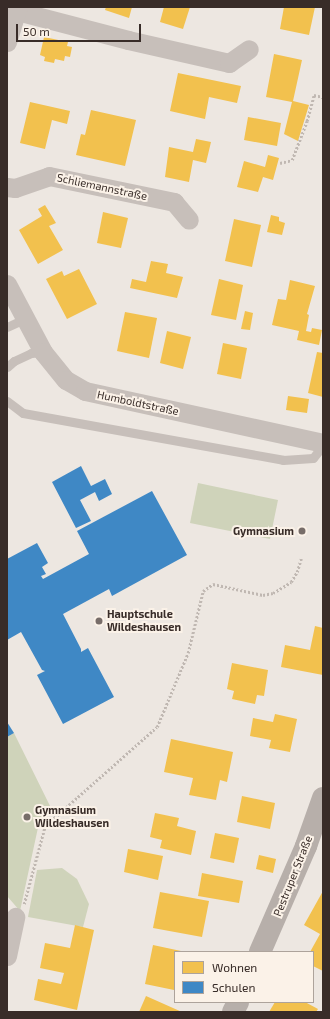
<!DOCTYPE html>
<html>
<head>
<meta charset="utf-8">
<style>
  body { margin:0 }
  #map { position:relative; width:330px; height:1019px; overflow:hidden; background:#ede7e1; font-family:"Exo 2",sans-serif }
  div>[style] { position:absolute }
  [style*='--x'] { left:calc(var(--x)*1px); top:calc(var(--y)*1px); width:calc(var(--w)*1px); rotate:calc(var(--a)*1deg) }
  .green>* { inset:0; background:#cfd3ba }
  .homes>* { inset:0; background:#f2c14e }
  .schools>* { inset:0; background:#3f88c5 }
  .path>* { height:2.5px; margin-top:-1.25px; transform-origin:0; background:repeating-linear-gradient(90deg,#c0b8b2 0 2px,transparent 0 4px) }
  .lane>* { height:9px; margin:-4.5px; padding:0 4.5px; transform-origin:4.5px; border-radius:4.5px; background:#c7bfba }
  .street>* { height:19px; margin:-9.5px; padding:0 9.5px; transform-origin:9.5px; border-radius:9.5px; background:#c7bfba }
  .secondary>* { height:22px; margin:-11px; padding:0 11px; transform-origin:11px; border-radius:11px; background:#b7afaa }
  .dots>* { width:11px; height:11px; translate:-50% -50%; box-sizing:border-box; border:2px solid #fbf2e8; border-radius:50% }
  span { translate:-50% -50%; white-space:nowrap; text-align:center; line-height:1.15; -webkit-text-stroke:4px #fbf2e8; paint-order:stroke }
  .street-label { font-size:11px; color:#382c28 }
  .poi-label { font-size:11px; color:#382c28; font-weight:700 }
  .right { translate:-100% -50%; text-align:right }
  .left { translate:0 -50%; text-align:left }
  .frame { position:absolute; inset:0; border:8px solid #382c28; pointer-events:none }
  .legend { position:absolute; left:174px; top:951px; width:140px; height:52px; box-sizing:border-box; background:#fbf2e8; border:1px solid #ada39b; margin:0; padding:5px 7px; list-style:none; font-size:12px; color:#382c28 }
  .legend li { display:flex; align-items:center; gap:8px; height:20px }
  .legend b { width:20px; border:1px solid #ada39b }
  .scale { position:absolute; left:16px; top:24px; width:125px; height:18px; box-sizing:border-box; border:2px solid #382c28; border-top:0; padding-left:5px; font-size:12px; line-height:14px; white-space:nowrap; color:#382c28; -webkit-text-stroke:3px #fbf2e8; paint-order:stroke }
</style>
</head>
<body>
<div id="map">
  <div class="green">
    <i style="clip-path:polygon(198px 483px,278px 500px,270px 539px,190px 523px)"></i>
    <i style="clip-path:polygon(14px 733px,53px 812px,39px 823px,20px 911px,7px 896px,7px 737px)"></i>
    <i style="clip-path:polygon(62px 868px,77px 879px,89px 904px,83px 927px,28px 917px,37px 870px)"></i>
  </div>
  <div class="homes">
    <i style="clip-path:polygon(106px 7px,132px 7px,129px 18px,105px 10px)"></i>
    <i style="clip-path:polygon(164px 7px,190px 7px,183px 29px,160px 22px)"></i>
    <i style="clip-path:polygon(284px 7px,315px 7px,309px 35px,280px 29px)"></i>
    <i style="clip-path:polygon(44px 37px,68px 42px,67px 46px,72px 47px,70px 57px,65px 56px,64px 61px,55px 59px,54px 63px,44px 61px,45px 57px,40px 55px)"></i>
    <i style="clip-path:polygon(274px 54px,302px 60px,293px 101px,309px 105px,298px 141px,284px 134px,292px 102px,266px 97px)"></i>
    <i style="clip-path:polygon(178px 73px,241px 86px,237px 103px,209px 97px,205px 119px,170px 111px)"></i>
    <i style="clip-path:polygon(30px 102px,70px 111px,67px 124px,52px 120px,45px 149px,20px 143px)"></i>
    <i style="clip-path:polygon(91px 110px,136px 120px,125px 166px,76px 155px,81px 134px,85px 135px)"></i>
    <i style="clip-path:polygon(248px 117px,281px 123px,277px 146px,244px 140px)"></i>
    <i style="clip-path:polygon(196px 139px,211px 142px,206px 163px,193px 160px,189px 182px,165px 177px,169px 147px,193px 152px)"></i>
    <i style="clip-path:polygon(268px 155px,279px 158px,273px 180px,263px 177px,258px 192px,237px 187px,244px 161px,265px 167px)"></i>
    <i style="clip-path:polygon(45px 205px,56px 223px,49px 226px,63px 250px,38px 264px,19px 230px,42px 216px,38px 209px)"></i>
    <i style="clip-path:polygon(103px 212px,128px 218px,121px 248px,97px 243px)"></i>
    <i style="clip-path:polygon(271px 215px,279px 217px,279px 221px,285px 223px,282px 235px,267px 232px)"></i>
    <i style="clip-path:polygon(234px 219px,261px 225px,252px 267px,225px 261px)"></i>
    <i style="clip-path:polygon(151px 261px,168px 264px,166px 273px,183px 277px,177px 298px,130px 288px,132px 279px,146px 282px)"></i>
    <i style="clip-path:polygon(79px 269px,97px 304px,67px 319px,46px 279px,62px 271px,64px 276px)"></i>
    <i style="clip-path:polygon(219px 279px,243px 285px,236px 320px,211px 315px)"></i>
    <i style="clip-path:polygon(290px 280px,315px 286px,307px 314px,309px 315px,306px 331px,311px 332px,312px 328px,322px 330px,319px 345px,297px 340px,299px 331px,272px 325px,278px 299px,286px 300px)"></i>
    <i style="clip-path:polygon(245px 311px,253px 313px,250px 330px,241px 329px)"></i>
    <i style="clip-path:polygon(125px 312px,157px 318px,149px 358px,117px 351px)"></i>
    <i style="clip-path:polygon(167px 331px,191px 337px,183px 369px,160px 363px)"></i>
    <i style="clip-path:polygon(223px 343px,247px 348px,241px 379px,217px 374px)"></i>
    <i style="clip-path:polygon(317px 352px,323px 353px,323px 397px,308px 393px)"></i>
    <i style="clip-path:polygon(288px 396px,309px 399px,307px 413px,286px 410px)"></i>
    <i style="clip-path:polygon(315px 626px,323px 628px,323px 675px,281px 667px,285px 645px,310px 650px)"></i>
    <i style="clip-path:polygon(232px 663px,268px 670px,264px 696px,257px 695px,255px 704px,232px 699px,234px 691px,227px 689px)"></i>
    <i style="clip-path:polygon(275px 714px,297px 719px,290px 752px,269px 748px,271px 740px,250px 736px,253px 718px,273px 722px)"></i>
    <i style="clip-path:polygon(171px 739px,233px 752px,227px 782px,220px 780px,216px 800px,189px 795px,193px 778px,164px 772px)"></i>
    <i style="clip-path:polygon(242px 796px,275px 803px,270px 829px,237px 822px)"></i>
    <i style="clip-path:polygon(155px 813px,179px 818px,177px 826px,196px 831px,191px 855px,160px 848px,162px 840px,150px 837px)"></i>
    <i style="clip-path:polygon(215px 833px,239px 838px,234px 863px,210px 858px)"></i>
    <i style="clip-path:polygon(128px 849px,163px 856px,158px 880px,124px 872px)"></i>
    <i style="clip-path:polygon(259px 855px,276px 859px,273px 873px,256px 869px)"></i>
    <i style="clip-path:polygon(202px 873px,243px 881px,239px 903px,198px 896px)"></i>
    <i style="clip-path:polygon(323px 891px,323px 971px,313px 966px,313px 952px,310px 952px,320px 934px,304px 925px)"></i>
    <i style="clip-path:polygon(160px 892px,209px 901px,202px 937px,153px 928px)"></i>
    <i style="clip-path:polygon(75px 925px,94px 930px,77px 1010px,34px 1000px,38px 979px,61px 984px,64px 973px,40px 968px,45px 943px,70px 948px)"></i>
    <i style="clip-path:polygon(153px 945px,181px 951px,175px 952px,174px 990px,145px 984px)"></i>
    <i style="clip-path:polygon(146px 996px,182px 1012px,139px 1012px)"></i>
    <i style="clip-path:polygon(275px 1002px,305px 1002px,318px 1009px,316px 1012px,269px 1012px)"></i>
  </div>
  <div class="schools">
    <i style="clip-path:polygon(81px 466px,91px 486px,105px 479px,112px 494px,99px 501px,95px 492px,80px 500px,91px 521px,76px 528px,52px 482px)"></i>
    <i style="clip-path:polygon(152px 491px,187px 555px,112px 596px,109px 589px,63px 614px,81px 649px,81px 652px,88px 648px,114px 697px,63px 724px,37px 675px,45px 671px,42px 670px,21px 632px,7px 640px,7px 559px,37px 543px,48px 563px,42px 567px,46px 574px,41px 576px,43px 579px,89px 554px,77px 531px)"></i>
    <i style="clip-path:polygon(7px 722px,14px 733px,7px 737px)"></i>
  </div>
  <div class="path">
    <i style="--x:280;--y:163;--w:12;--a:-14"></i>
    <i style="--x:292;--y:160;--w:42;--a:-69"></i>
    <i style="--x:307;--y:121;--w:27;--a:-75"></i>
    <i style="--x:314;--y:95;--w:9;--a:13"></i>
    <i style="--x:24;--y:904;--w:81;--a:-74.9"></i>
    <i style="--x:45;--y:826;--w:149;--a:-41.5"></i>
    <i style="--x:157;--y:727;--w:80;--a:-67.3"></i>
    <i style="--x:188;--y:653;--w:64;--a:-76.4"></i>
    <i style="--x:203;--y:591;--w:12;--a:-35"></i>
    <i style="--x:213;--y:584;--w:51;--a:12.4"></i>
    <i style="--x:263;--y:595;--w:10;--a:-11"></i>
    <i style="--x:273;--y:593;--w:21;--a:-31"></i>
    <i style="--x:291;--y:582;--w:12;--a:-59"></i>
    <i style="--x:297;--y:572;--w:14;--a:-73"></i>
  </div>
  <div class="lane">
    <i style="--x:7;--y:327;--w:21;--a:-25"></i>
    <i style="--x:7;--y:367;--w:9;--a:-41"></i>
    <i style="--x:14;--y:361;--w:19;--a:-25"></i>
    <i style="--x:31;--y:353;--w:12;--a:-5"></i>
    <i style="--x:7;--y:401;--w:20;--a:37"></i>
    <i style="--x:23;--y:413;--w:264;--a:10.2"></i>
    <i style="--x:283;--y:460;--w:30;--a:-4"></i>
    <i style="--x:313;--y:458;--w:16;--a:-52"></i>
  </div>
  <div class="street">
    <i style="--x:17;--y:11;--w:115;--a:14.6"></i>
    <i style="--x:128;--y:40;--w:104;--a:12.8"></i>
    <i style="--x:229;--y:63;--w:24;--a:-35"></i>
    <i style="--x:7;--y:42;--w:37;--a:-73"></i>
    <i style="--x:7;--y:187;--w:8;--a:7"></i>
    <i style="--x:15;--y:188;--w:36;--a:-19"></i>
    <i style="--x:49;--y:176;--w:128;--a:11.7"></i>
    <i style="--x:174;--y:202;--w:23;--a:50"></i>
    <i style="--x:7;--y:284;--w:77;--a:62.1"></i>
    <i style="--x:43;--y:352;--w:36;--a:51"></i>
    <i style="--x:66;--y:380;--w:22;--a:30"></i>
    <i style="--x:85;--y:391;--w:244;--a:12.3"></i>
    <i style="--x:7;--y:956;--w:40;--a:-78"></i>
  </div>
  <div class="secondary">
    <i style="--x:260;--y:952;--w:116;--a:-66.5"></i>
    <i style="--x:306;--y:846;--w:51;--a:-70.5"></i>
    <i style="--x:233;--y:1012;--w:11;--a:-63"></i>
  </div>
  <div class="dots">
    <i style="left:302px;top:531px;background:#776d69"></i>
    <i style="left:99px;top:621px;background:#776d69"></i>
    <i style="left:27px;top:817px;background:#776d69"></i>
  </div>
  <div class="street-label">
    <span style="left:102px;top:187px;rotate:12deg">Schliemannstraße</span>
    <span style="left:138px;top:403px;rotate:12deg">Humboldtstraße</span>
    <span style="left:293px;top:876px;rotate:-68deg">Pestruper Straße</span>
  </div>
  <div class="poi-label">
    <span class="right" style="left:294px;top:531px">Gymnasium</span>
    <span class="left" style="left:107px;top:621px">Hauptschule<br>Wildeshausen</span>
    <span class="left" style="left:35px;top:817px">Gymnasium<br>Wildeshausen</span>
  </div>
  <div class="frame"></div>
  <ul class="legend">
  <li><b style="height:11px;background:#f2c14e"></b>Wohnen</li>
  <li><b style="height:11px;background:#3f88c5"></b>Schulen</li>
  </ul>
  <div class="scale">50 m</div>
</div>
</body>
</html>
